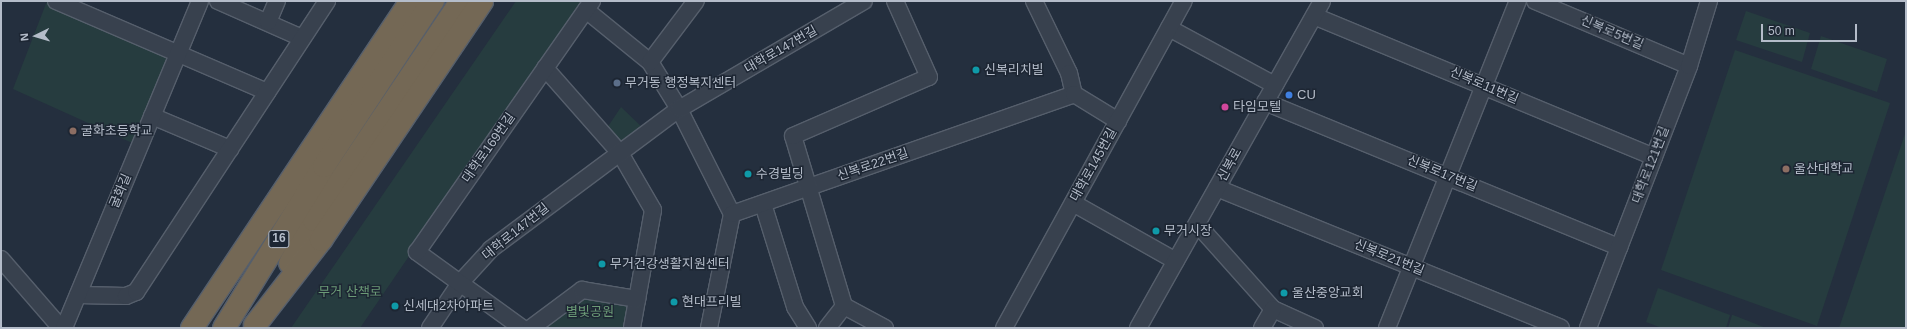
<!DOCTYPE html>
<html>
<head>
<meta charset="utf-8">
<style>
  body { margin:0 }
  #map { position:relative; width:1907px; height:329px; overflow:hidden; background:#242f3e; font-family:Helvetica,"Noto Sans KR",sans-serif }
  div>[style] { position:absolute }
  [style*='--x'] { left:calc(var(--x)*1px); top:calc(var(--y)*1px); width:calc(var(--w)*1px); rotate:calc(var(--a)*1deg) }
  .green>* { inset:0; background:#263c3f }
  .roads { filter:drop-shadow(1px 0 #565f6c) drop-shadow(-1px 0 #565f6c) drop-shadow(0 1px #565f6c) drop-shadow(0 -1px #565f6c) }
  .minor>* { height:16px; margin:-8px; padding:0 8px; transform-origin:8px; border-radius:8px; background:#38414e }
  .highway>* { height:22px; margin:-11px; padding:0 11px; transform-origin:11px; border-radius:11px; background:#746855 }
  .dots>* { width:11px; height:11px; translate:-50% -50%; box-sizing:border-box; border:2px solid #1d2633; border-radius:50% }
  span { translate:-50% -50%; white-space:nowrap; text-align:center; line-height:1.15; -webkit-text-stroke:3px #1d2633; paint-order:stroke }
  .shield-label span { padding:1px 3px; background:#1d2633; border:1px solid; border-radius:3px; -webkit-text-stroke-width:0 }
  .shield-label { font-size:12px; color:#b4bcc9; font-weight:700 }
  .street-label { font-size:13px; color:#b4bcc9 }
  .poi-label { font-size:13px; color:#b4bcc9 }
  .left { translate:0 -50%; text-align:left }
  .park-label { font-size:13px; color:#6b9a76 }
  .frame { position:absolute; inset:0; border:2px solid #b4bcc9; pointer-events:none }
  .north { position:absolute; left:16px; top:16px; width:40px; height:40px; -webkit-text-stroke:3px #1d2633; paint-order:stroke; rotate:265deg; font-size:11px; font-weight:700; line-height:16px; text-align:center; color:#b4bcc9 }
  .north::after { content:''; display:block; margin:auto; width:14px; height:18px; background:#b4bcc9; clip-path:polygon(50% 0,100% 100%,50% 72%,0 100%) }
  .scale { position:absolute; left:1761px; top:24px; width:96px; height:18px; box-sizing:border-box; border:2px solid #b4bcc9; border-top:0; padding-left:5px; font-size:12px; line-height:14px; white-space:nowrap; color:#b4bcc9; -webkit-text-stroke:3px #1d2633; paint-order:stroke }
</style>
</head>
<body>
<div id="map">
  <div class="green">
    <i style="clip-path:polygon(47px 1px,56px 1px,178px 54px,139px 146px,13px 89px)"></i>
    <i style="clip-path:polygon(516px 1px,583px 1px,360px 328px,291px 328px)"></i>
    <i style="clip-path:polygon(1746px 11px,1810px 33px,1802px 62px,1736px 40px)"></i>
    <i style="clip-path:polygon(1821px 36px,1887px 59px,1877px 92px,1811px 69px)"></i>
    <i style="clip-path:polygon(1735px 50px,1890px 103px,1817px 326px,1661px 270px)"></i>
    <i style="clip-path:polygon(621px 107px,644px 129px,622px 146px,607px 128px)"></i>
    <i style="clip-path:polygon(1905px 134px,1906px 328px,1839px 328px)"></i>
    <i style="clip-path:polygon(1658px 288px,1730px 315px,1726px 328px,1662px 328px,1646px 322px)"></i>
    <i style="clip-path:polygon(583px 295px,631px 302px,626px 328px,541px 328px)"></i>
    <i style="clip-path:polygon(1732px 315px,1733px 315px,1766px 328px,1728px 328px)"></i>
  </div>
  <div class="roads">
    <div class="minor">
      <i style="--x:56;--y:1;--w:230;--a:23.3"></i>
      <i style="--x:218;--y:1;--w:92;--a:23.8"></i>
      <i style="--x:1034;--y:1;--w:80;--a:64.1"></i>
      <i style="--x:1069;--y:73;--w:22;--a:77"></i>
      <i style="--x:1535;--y:1;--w:167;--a:22.9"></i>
      <i style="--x:586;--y:10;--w:82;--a:39.1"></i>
      <i style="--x:650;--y:62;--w:55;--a:58.3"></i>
      <i style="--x:679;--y:109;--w:118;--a:63.2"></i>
      <i style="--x:1314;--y:16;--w:368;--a:22.5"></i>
      <i style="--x:268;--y:22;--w:23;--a:-67"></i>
      <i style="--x:1169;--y:28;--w:120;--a:28.3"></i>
      <i style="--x:650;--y:62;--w:76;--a:-53"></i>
      <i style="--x:545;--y:68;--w:113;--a:48.6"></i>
      <i style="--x:620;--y:153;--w:66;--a:59.9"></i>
      <i style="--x:653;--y:210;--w:120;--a:100.1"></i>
      <i style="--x:1265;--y:102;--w:383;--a:22.3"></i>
      <i style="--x:152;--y:116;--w:85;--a:22.9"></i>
      <i style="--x:1217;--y:188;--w:371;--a:22.1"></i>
      <i style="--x:1073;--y:203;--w:118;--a:29.4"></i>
      <i style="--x:763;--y:204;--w:108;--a:72.7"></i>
      <i style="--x:795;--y:307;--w:25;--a:58"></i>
      <i style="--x:1197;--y:224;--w:114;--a:48.2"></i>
      <i style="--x:1273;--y:309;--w:46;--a:24.3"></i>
      <i style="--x:1;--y:259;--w:91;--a:49"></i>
      <i style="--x:78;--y:295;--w:48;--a:1.2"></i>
      <i style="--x:126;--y:296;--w:11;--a:-22"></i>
      <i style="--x:136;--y:292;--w:348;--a:-56.7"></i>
      <i style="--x:64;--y:328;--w:354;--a:-67.4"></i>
      <i style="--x:430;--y:328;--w:54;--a:-56.3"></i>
      <i style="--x:460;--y:283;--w:46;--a:-47.6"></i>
      <i style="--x:491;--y:249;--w:234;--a:-36.7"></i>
      <i style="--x:679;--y:109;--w:214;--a:-30.3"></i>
      <i style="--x:522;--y:328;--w:130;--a:-144.1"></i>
      <i style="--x:417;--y:252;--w:306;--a:-55.1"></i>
      <i style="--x:531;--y:328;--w:64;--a:-36.7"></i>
      <i style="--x:582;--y:290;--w:56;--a:9.3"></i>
      <i style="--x:709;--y:328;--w:116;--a:-78.6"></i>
      <i style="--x:732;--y:214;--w:362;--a:-19.3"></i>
      <i style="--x:1074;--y:94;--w:52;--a:31.5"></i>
      <i style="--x:827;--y:328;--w:28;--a:-52"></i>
      <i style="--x:885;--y:328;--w:47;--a:-151.8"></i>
      <i style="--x:844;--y:306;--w:177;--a:-106.7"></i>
      <i style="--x:793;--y:136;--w:148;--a:-23.5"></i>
      <i style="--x:929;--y:77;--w:83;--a:-114.1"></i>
      <i style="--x:1004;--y:328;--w:373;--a:-61.2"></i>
      <i style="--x:1138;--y:328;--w:375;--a:-60.6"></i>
      <i style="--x:1262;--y:328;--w:22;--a:-60"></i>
      <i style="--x:1387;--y:328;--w:352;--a:-68.2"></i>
      <i style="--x:1588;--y:328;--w:281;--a:-68.9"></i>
      <i style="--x:1689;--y:66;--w:68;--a:-72.9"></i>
    </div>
    <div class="highway">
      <i style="--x:290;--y:263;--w:49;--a:-60.8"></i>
      <i style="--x:314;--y:220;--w:264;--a:-56.1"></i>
      <i style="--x:255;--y:325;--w:108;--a:-52.2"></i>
      <i style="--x:321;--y:240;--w:288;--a:-56"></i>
      <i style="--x:192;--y:328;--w:394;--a:-56.2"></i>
      <i style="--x:224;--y:328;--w:190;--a:-58.3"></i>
      <i style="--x:324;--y:166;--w:198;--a:-56.6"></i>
    </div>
  </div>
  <div class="dots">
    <i style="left:976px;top:70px;background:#0f9aa8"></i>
    <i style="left:617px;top:83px;background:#5c6f8a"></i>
    <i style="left:1289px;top:95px;background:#3f7fe0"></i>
    <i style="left:1225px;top:107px;background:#d1479c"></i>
    <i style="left:73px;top:131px;background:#8d6e63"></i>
    <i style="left:1786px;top:169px;background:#8d6e63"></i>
    <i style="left:748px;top:174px;background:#0f9aa8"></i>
    <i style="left:1156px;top:231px;background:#0f9aa8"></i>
    <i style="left:602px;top:264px;background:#0f9aa8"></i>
    <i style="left:1284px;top:293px;background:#0f9aa8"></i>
    <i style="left:674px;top:302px;background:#0f9aa8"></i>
    <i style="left:395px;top:306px;background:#0f9aa8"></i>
  </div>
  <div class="shield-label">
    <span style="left:279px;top:239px">16</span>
  </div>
  <div class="street-label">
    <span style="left:1612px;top:33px;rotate:23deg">신복로5번길</span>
    <span style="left:781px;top:50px;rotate:-30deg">대학로147번길</span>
    <span style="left:1484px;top:86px;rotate:23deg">신복로11번길</span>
    <span style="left:489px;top:148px;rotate:-55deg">대학로169번길</span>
    <span style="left:873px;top:165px;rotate:-19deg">신복로22번길</span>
    <span style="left:1094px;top:165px;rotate:-61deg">대학로145번길</span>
    <span style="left:1230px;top:165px;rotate:-61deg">신복로</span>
    <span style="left:1651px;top:165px;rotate:-69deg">대학로121번길</span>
    <span style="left:1442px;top:174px;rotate:22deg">신복로17번길</span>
    <span style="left:121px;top:191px;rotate:-67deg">굴화길</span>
    <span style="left:516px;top:232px;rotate:-39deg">대학로147번길</span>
    <span style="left:1389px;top:258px;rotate:22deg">신복로21번길</span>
  </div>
  <div class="poi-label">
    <span class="left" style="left:984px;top:70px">신복리치빌</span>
    <span class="left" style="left:625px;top:83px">무거동 행정복지센터</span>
    <span class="left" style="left:1297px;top:95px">CU</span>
    <span class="left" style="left:1233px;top:107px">타임모텔</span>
    <span class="left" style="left:81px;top:131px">굴화초등학교</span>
    <span class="left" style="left:1794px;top:169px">울산대학교</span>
    <span class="left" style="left:756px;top:174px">수경빌딩</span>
    <span class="left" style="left:1164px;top:231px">무거시장</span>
    <span class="left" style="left:610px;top:264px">무거건강생활지원센터</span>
    <span class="left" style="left:1292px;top:293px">울산중앙교회</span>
    <span class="left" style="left:682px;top:302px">현대프리빌</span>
    <span class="left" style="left:403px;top:306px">신세대2차아파트</span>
  </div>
  <div class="park-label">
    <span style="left:350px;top:292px">무거 산책로</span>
    <span style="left:590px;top:312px">별빛공원</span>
  </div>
  <div class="frame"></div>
  <div class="north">N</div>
  <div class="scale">50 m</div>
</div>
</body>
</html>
